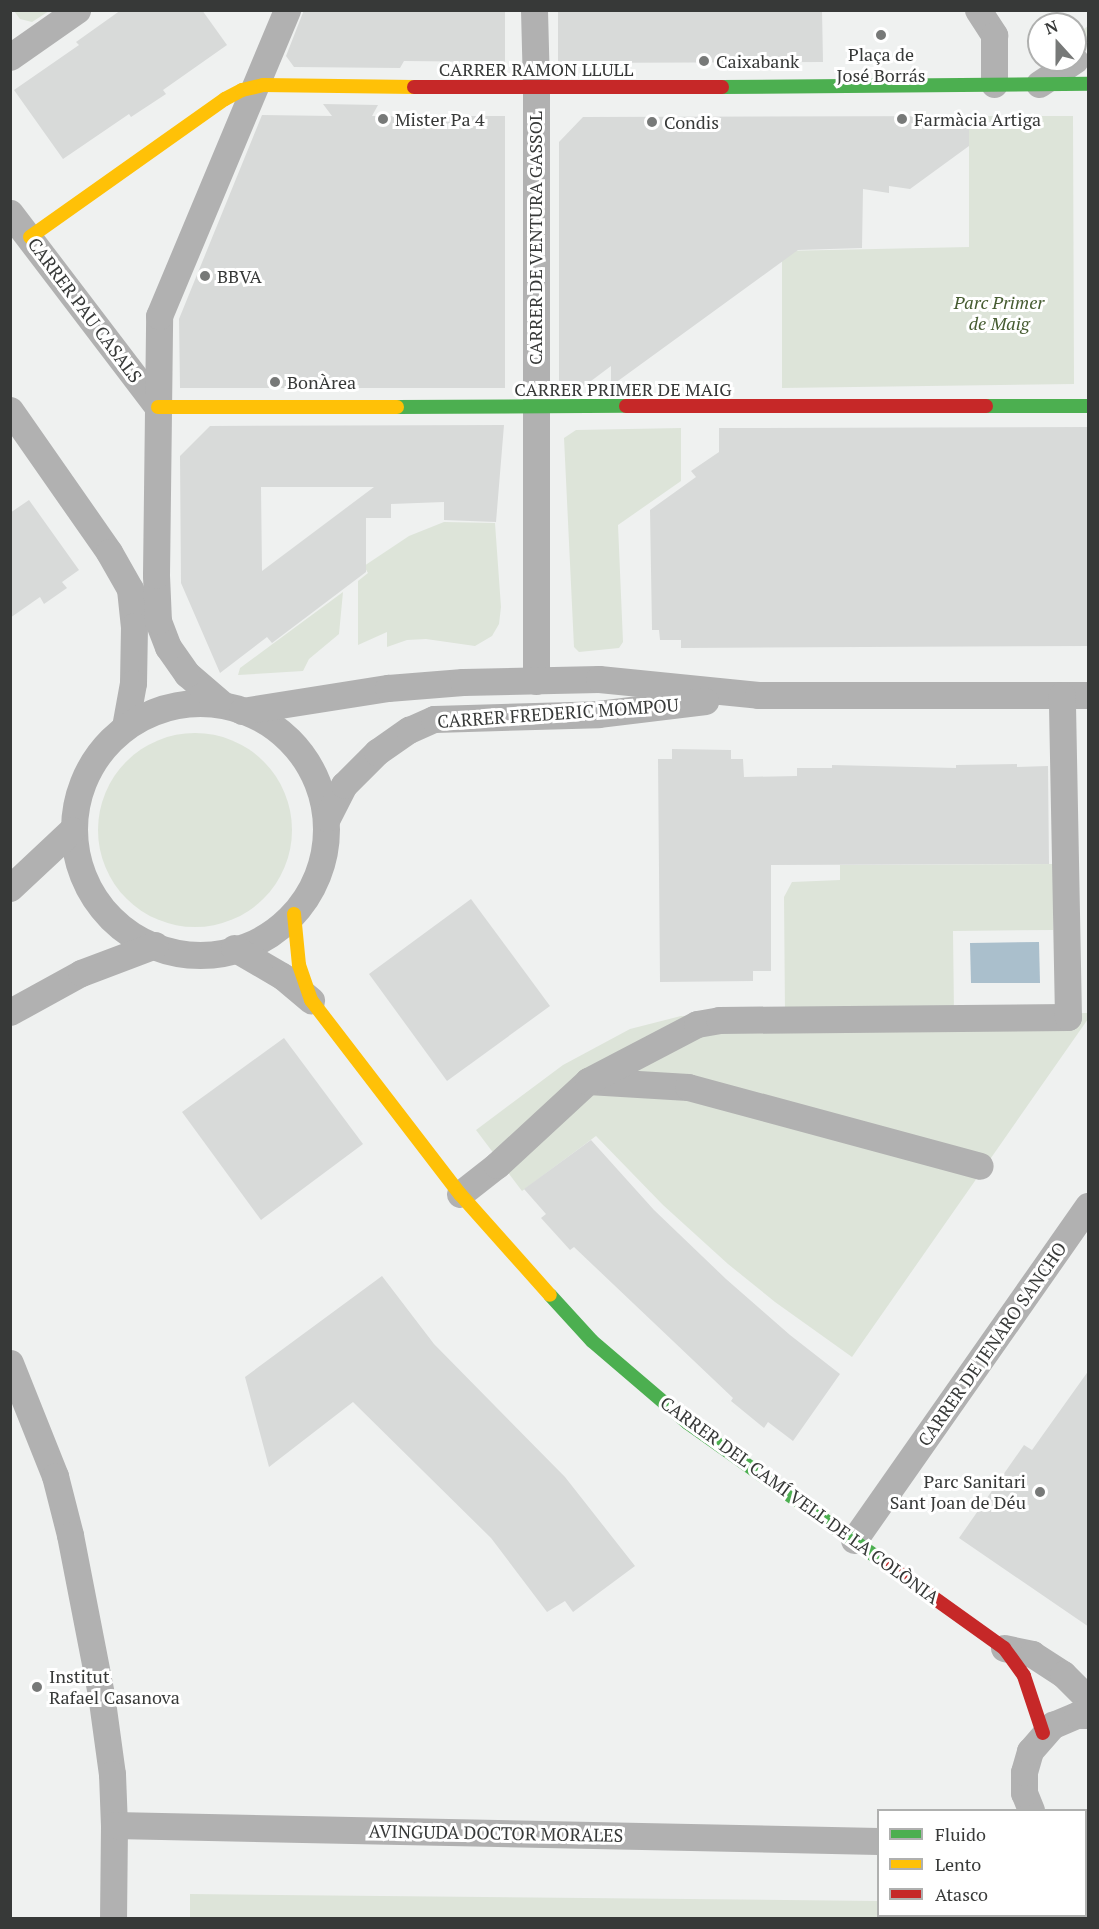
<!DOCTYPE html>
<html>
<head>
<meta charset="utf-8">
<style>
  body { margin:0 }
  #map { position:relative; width:1099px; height:1929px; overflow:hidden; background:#eff1f0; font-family:"PT Serif",serif }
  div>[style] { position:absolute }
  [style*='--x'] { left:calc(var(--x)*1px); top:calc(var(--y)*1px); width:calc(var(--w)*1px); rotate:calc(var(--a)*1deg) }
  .green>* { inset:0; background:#dde4d9 }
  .round { border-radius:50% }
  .water>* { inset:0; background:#aabfcc }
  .building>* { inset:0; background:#d8dad9 }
  .street>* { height:27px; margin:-13.5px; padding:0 13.5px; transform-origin:13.5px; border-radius:13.5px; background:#b1b1b1 }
  .street>.ring { margin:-13.5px; padding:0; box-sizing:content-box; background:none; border:27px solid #b1b1b1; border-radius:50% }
  .fast>* { height:14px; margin:-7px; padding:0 7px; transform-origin:7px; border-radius:7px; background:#4caf50 }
  .slow>* { height:14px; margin:-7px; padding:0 7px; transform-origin:7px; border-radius:7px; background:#ffc107 }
  .jam>* { height:14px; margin:-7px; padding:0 7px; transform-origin:7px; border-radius:7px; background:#c62828 }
  .dots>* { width:16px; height:16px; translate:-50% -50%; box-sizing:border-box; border:3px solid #fff; border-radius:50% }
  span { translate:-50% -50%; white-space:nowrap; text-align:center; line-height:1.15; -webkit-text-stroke:6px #fff; paint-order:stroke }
  .poi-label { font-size:18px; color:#373938 }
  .left { translate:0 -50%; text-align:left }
  .right { translate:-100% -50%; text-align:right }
  .street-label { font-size:18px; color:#373938 }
  .park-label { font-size:18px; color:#465c31; font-style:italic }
  .frame { position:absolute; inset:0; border:12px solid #373938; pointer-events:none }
  .legend { position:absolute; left:877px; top:1809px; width:210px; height:108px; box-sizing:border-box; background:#fff; border:2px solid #afb0af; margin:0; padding:8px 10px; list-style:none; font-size:18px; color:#373938 }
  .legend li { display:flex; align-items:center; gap:12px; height:30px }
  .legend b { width:30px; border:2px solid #afb0af }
  .north { position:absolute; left:1027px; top:12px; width:60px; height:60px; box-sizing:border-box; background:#fff; border:2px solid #afb0af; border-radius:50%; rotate:339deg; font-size:16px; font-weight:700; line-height:24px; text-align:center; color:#373938 }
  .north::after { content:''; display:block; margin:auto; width:21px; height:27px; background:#777978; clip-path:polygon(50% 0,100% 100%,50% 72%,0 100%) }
</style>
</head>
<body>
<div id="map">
  <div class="green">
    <i style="clip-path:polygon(14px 11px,49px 11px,32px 22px,20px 19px)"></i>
    <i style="clip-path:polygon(1088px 26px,1088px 46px,1082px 51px,1075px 51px,1075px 35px)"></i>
    <i style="clip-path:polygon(969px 116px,1073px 116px,1074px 384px,782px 388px,782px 251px,969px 247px)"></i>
    <i style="clip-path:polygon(681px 428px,681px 481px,618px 525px,623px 642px,619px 648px,579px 652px,574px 647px,564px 438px,576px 430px)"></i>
    <i style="clip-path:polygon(444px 522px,495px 523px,501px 607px,499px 624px,492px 636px,475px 646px,426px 639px,407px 640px,387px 647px,387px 632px,358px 645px,358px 581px,368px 573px,364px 566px,409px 536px)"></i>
    <i style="clip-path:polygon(343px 592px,339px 634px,309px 659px,303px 671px,238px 675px,240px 668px)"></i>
    <i class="round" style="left:98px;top:733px;width:194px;height:194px"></i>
    <i style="clip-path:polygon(1053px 864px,1053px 930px,953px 931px,954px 1013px,1088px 1013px,1088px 1019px,852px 1357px,775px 1302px,728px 1264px,663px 1205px,596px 1136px,522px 1191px,476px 1130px,563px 1065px,630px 1029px,681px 1016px,785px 1014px,784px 897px,792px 882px,840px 880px,840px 865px)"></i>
    <i style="clip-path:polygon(190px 1894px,878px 1901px,878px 1916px,1086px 1916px,1086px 1902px,1088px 1903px,1088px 1918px,190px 1918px)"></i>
  </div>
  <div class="water">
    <i style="clip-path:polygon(1039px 942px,1040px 983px,971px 983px,970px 943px)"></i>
  </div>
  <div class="building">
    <i style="clip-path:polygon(121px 10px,202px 10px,227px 45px,163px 90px,166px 94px,131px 117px,129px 114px,63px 159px,14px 90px,79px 45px,76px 42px)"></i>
    <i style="clip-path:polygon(304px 10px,505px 10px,505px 62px,404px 61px,400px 68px,294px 67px,286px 56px)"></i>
    <i style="clip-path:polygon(558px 10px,822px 10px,823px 62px,558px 63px)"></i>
    <i style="clip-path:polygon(323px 104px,378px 105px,372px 116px,505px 116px,505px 388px,180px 388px,179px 319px,262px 115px,332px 116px)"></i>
    <i style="clip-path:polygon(969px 116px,969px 146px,910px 189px,889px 186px,889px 193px,863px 189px,862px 248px,798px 250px,611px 386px,611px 366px,583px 387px,559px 388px,559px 142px,583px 117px)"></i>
    <i style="clip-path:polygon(evenodd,504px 425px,496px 522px,444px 520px,444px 502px,391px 504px,391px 518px,366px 518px,366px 572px,272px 643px,267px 637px,220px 673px,181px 583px,180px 456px,210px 426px,504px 425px,261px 487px,374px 487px,262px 571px,261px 487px)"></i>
    <i style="clip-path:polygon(1089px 427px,1089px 646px,681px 648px,681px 640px,660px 640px,659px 630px,652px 630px,650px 510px,696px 477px,691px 471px,719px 452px,719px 428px)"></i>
    <i style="clip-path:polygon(29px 500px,79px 570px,62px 582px,67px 588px,44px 604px,40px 597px,10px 618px,10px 513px)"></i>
    <i style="clip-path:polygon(672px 749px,731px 750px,731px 759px,743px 759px,744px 777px,797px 776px,797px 768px,832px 768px,832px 765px,956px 768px,956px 765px,1017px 764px,1017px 767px,1048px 766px,1049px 864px,771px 865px,771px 971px,753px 971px,753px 981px,660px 982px,658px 759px,672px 759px)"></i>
    <i style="clip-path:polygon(471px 899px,550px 1006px,447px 1081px,369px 974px)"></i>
    <i style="clip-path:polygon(284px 1038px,363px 1144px,261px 1220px,182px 1112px)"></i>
    <i style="clip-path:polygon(591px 1140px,654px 1210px,726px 1279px,790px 1335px,840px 1374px,793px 1441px,768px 1422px,764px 1428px,731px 1401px,733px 1398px,574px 1247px,570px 1250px,541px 1218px,546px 1214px,524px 1189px)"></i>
    <i style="clip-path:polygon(382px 1276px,434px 1344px,565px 1477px,635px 1566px,573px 1612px,565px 1601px,547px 1612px,491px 1538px,353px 1402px,269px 1467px,245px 1377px)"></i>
    <i style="clip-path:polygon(1089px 1370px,1089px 1627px,959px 1538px,1024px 1445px,1032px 1450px)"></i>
  </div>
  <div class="street">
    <i style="--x:534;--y:10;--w:78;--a:88.5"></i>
    <i style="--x:536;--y:88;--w:593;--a:90"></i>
    <i style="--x:978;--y:10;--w:30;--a:57"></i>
    <i style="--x:994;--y:35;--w:49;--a:90"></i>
    <i style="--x:10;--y:57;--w:82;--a:-35"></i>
    <i style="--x:1039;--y:84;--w:43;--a:-33.7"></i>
    <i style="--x:10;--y:213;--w:244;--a:52.7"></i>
    <i style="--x:10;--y:410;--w:173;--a:55.1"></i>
    <i style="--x:109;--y:552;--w:43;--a:60.4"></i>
    <i style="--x:130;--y:589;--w:37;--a:84"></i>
    <i style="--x:134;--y:626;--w:57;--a:91"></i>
    <i style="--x:133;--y:683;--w:45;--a:100.3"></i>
    <i class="ring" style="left:74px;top:703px;width:225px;height:225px"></i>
    <i style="--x:222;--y:704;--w:46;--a:-139.4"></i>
    <i style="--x:187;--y:674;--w:33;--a:-125"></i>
    <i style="--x:168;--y:647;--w:28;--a:-111"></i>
    <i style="--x:158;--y:621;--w:46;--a:-92.5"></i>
    <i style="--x:156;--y:575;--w:259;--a:-89.3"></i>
    <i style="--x:159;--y:316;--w:332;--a:-67.3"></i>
    <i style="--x:242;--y:711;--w:148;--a:-9"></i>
    <i style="--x:388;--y:688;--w:75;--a:-4.6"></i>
    <i style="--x:463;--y:682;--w:136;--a:-1.3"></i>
    <i style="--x:599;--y:679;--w:160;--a:5.7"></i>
    <i style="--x:758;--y:695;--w:330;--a:0"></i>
    <i style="--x:327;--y:818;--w:37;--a:-63"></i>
    <i style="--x:344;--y:785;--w:47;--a:-45"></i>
    <i style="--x:377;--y:752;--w:39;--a:-35"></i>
    <i style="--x:409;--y:730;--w:27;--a:-24"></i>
    <i style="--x:434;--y:719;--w:164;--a:-1.7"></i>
    <i style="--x:598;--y:714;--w:108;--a:-6.9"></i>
    <i style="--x:10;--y:888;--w:85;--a:-43.1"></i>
    <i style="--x:234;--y:948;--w:56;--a:30.3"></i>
    <i style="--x:282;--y:976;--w:38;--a:40"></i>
    <i style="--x:10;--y:1012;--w:81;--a:-28.8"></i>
    <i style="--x:81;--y:973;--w:79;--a:-20.7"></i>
    <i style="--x:588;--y:1081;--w:100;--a:3.4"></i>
    <i style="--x:688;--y:1087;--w:302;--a:15.1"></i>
    <i style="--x:460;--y:1194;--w:47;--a:-38.1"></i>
    <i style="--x:497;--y:1165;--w:124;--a:-42.7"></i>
    <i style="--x:588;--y:1081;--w:123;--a:-27.6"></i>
    <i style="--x:697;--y:1024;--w:22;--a:-10"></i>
    <i style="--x:719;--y:1020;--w:349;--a:-0.5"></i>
    <i style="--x:1068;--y:1017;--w:322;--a:-91.1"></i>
    <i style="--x:10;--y:1363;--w:122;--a:68.3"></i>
    <i style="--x:55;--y:1476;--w:61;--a:75.7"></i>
    <i style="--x:70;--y:1535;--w:162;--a:79"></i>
    <i style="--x:101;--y:1694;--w:81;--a:82.2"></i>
    <i style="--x:112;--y:1774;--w:51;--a:87.8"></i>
    <i style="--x:114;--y:1825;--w:93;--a:90.6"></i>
    <i style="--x:854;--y:1540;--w:408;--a:-55"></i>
    <i style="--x:1004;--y:1648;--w:29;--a:12"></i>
    <i style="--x:1032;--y:1654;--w:37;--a:33"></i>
    <i style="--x:1063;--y:1674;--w:35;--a:45"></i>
    <i style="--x:1031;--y:1810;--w:18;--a:-112"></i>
    <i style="--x:1024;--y:1793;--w:21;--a:-90"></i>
    <i style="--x:1024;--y:1772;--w:22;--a:-74"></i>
    <i style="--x:1030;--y:1751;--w:35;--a:-49"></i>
    <i style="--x:1053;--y:1725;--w:26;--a:-23"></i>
    <i style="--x:1077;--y:1715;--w:11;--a:0"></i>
    <i style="--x:114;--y:1825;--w:764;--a:1.2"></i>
    <i style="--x:1086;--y:1845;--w:2;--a:0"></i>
  </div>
  <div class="fast">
    <i style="--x:722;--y:87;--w:366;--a:-0.5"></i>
    <i style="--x:986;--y:406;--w:102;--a:0"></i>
    <i style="--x:397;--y:407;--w:229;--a:-0.3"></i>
    <i style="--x:550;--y:1295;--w:62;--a:47.6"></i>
    <i style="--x:592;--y:1341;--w:126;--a:40.5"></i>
    <i style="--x:688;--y:1423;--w:245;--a:35.4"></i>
  </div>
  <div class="slow">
    <i style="--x:30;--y:237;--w:239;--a:-35.3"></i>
    <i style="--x:225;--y:99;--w:19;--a:-28"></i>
    <i style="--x:242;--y:90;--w:22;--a:-13"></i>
    <i style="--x:263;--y:85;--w:151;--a:0.8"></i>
    <i style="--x:158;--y:407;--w:239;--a:0"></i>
    <i style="--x:294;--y:914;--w:51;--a:84.4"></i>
    <i style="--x:299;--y:965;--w:37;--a:71"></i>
    <i style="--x:311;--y:1000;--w:245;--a:52.5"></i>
    <i style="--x:460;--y:1194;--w:135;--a:48.3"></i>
  </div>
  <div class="jam">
    <i style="--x:414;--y:87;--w:308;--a:0"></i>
    <i style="--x:626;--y:406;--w:360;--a:0"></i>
    <i style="--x:888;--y:1565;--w:143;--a:35.6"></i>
    <i style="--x:1004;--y:1648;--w:34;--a:54"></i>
    <i style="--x:1024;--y:1676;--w:60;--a:71.6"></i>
  </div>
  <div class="dots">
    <i style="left:881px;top:35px;background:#777978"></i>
    <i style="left:704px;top:61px;background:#777978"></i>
    <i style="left:383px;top:119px;background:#777978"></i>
    <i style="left:902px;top:119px;background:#777978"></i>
    <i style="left:652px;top:122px;background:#777978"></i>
    <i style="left:205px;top:276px;background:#777978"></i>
    <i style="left:275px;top:382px;background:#777978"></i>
    <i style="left:1040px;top:1492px;background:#777978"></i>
    <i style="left:37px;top:1687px;background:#777978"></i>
  </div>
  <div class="poi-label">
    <span style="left:881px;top:65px">Plaça de<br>José Borrás</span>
    <span class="left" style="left:716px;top:61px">Caixabank</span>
    <span class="left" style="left:395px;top:119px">Mister Pa 4</span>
    <span class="left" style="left:914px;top:119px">Farmàcia Artiga</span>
    <span class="left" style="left:664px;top:122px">Condis</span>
    <span class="left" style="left:217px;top:276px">BBVA</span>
    <span class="left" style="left:287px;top:382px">BonÀrea</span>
    <span class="right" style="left:1026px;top:1492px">Parc Sanitari<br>Sant Joan de Déu</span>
    <span class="left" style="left:49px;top:1687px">Institut<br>Rafael Casanova</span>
  </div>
  <div class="street-label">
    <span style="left:536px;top:69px">CARRER RAMON LLULL</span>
    <span style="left:535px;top:238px;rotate:-90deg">CARRER DE VENTURA GASSOL</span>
    <span style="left:85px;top:310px;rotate:53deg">CARRER PAU CASALS</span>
    <span style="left:623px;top:389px">CARRER PRIMER DE MAIG</span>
    <span style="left:558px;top:713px;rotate:-4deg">CARRER FREDERIC MOMPOU</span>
    <span style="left:992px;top:1344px;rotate:-55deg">CARRER DE JENARO SANCHO</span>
    <span style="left:800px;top:1500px;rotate:36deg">CARRER DEL CAMÍ VELL DE LA COLÒNIA</span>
    <span style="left:496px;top:1833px;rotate:1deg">AVINGUDA DOCTOR MORALES</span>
  </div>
  <div class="park-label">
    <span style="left:999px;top:313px">Parc Primer<br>de Maig</span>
  </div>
  <div class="frame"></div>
  <ul class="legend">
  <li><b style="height:8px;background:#4caf50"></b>Fluido</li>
  <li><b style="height:8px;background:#ffc107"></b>Lento</li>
  <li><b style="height:8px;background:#c62828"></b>Atasco</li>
  </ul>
  <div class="north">N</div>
</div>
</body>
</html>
